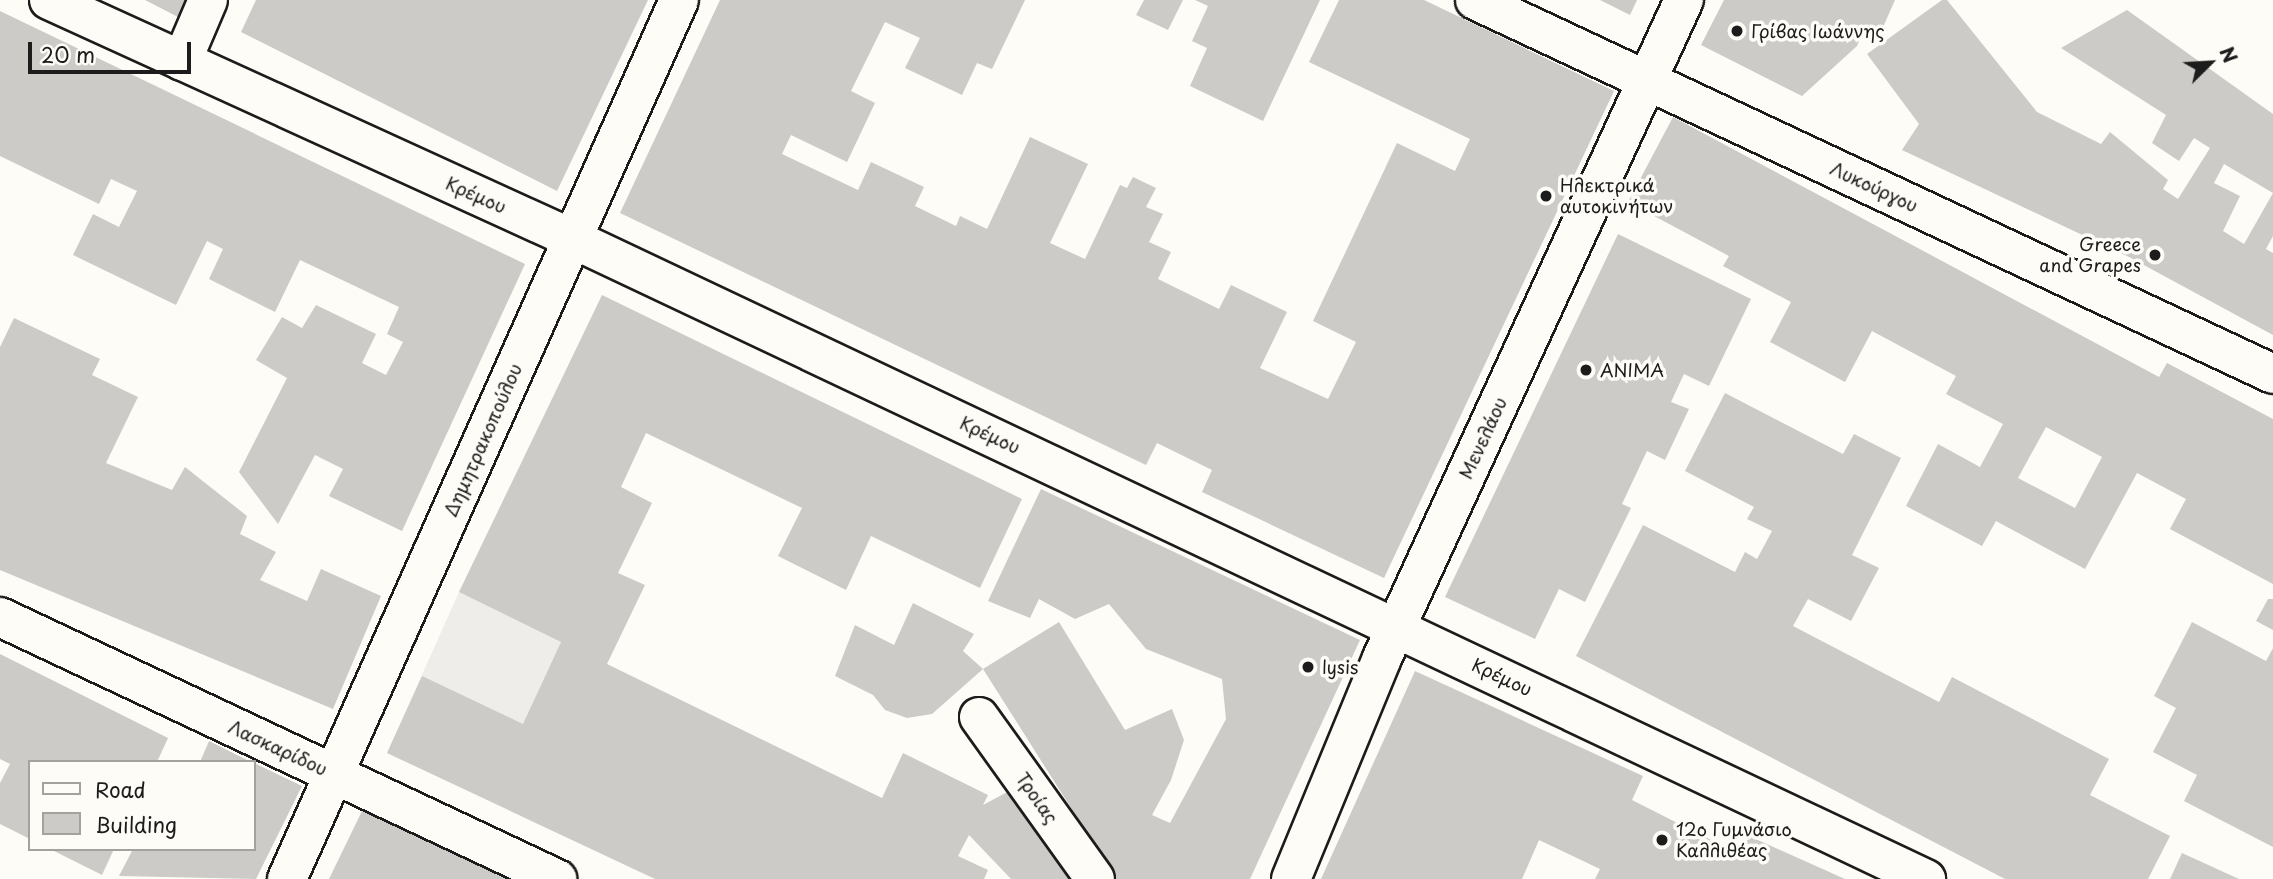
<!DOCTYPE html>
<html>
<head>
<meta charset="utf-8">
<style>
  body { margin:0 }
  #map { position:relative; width:2273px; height:879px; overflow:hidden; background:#fdfcf7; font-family:"Playpen Sans",sans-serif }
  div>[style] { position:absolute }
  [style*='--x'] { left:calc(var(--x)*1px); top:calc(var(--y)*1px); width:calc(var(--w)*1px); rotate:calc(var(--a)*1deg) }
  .built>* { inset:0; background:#eeede9 }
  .building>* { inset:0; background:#cccbc8 }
  .roads { filter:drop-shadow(2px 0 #1c1c1c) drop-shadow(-2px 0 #1c1c1c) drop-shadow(0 2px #1c1c1c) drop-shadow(0 -2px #1c1c1c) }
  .minor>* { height:38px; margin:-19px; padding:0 19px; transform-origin:19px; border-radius:19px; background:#fdfcf7 }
  .dots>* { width:19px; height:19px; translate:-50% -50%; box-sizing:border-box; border:4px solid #fdfcf7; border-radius:50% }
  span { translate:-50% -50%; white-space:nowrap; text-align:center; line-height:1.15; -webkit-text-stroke:7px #fdfcf7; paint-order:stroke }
  .poi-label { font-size:18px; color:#1c1c1c }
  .left { translate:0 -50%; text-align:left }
  .right { translate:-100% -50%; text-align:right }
  .street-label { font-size:18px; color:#1c1c1c }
  .legend { position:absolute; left:28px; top:760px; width:228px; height:91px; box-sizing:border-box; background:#fdfcf7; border:2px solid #a3a29f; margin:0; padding:9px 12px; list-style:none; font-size:21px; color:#1c1c1c }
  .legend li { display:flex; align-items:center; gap:14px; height:35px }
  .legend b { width:35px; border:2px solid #a3a29f }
  .north { position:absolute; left:2175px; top:28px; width:70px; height:70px; -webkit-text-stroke:5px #fdfcf7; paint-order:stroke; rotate:66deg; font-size:19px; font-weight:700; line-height:28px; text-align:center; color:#1c1c1c }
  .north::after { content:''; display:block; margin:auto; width:24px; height:32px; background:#1c1c1c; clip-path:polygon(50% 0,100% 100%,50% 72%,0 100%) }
  .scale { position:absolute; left:28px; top:42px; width:163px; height:32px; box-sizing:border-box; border:4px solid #1c1c1c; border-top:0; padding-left:9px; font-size:21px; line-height:24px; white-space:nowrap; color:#1c1c1c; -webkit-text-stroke:5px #fdfcf7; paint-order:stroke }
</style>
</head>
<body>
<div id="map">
  <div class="built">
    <i style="clip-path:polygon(459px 592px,607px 664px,532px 819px,387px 753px)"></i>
  </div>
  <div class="building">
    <i style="clip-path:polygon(145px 0,186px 0,178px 17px)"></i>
    <i style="clip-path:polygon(256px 0,648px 0,557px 191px,241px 32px)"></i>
    <i style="clip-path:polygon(720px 0,1025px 0,992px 69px,977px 63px,962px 95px,905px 68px,920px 38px,885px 22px,851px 91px,875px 103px,847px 162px,791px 135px,782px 154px,858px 190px,871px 162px,924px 187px,915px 206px,956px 226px,960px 216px,987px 229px,1030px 137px,1088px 164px,1050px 243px,1085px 259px,1120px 185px,1127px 188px,1133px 177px,1156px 188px,1146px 207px,1163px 214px,1149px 242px,1171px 252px,1158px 279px,1219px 309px,1231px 285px,1287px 312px,1260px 368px,1328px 399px,1356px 342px,1313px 321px,1397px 143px,1455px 171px,1470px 139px,1309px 62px,1339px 0,1424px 0,1614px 91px,1384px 578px,1202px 492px,1212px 470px,1157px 443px,1146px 465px,620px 213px)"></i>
    <i style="clip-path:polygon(1144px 0,1183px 0,1168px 30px,1136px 15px)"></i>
    <i style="clip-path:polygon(1195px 0,1320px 0,1263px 121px,1190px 86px,1207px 48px,1192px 41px,1208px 6px)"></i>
    <i style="clip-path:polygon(1600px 0,1637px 0,1630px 15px)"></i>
    <i style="clip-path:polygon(1724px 0,1895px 0,1880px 34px,1865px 26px,1857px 46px,1802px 96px,1701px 45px)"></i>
    <i style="clip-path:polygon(evenodd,1942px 0,1947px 0,2037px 112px,2101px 144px,2110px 132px,2168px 180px,2163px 189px,2178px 199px,2210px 148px,2194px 138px,2179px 161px,2152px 143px,2166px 115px,2061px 48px,2127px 10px,2273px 114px,2273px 236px,2266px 249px,2273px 253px,2273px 335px,2129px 257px,1902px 150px,1919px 124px,1867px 54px,1942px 0,2224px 164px,2273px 193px,2244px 244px,2223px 231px,2240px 196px,2214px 183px,2224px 164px)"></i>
    <i style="clip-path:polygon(0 11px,525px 264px,402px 531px,329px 496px,343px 469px,315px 455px,278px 524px,239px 472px,287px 378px,256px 360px,282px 317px,302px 328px,316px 305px,376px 334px,362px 363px,386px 375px,403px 342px,387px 334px,399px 307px,300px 260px,275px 312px,209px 279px,223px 249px,207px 241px,176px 305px,73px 255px,93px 214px,119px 227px,137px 191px,111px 179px,99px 204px,0 156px)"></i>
    <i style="clip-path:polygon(evenodd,1673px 117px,2159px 377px,2167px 363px,2273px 419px,2273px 584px,2170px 529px,2186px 499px,2137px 473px,2085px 569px,1996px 521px,1982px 546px,1906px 506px,1938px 444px,1980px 467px,2003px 424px,1946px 394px,1956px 376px,1872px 331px,1845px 382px,1770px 342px,1791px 302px,1723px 266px,1729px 256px,1628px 202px,1673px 117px,2046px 427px,2102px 457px,2075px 508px,2018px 478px,2046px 427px)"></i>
    <i style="clip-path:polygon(1618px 234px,1751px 299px,1709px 386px,1684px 374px,1671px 402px,1689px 409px,1665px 460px,1647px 451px,1622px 504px,1631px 508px,1585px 602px,1559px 589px,1535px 639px,1445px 597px)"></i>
    <i style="clip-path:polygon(602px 295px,1022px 499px,980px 588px,871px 536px,846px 590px,778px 556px,802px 508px,646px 433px,621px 487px,652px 503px,618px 573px,645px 585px,607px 664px,882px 798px,903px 753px,988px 795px,983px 805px,1011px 790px,1073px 879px,1011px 879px,969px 835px,958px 856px,988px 870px,984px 879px,655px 879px,387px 753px,422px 676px,523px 724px,561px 642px,459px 592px)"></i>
    <i style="clip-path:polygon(14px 318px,100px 359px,92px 375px,138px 397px,106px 463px,172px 490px,185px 467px,247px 516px,240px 534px,276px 552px,260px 580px,307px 601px,321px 569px,381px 596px,333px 709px,0 570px,0 347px)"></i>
    <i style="clip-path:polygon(1725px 393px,1843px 454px,1854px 434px,1901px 458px,1852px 555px,1879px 568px,1851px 621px,1808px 599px,1793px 626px,1939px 702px,1952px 677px,2109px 759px,2090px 795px,2170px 836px,2148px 879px,2005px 879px,1576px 656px,1643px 525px,1735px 572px,1745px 552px,1757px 559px,1772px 531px,1747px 519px,1754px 507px,1685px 471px)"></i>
    <i style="clip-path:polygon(1041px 489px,1360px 640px,1250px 879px,1116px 879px,983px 669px,1059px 622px,1125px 730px,1172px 709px,1184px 740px,1171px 780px,1152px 815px,1170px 823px,1226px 719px,1222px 679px,1146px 649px,1109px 604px,1075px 619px,1039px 599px,1030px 618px,988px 601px)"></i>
    <i style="clip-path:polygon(2268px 599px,2273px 599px,2273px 630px,2256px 621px)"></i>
    <i style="clip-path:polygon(913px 603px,974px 634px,963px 651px,983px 669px,932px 714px,907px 718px,885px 710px,873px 695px,835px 676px,855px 625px,894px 645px)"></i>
    <i style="clip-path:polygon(2192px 622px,2266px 661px,2273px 648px,2273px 847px,2184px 801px,2197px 775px,2153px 752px,2176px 708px,2154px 696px)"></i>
    <i style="clip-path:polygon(0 654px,168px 738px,157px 762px,30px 762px,30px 839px,0 824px,0 783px,10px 764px,0 759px)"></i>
    <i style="clip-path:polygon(1415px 671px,1643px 776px,1632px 800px,1719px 844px,1737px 851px,1749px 836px,1845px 879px,1595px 879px,1600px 869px,1539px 840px,1522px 879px,1321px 879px)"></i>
    <i style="clip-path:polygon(209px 741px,251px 762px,200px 762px)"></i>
    <i style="clip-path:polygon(254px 763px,302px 786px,256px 879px,119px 876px,133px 849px,254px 849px)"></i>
    <i style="clip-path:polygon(363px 809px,457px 855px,506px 879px,329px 879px)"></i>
    <i style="clip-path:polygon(50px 849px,114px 849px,102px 875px)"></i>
    <i style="clip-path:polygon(2182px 853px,2239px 879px,2170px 879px)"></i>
  </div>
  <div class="roads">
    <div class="minor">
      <i style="--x:49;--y:0;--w:576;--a:24.52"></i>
      <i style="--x:573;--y:239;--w:1497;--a:25.32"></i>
      <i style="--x:1475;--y:0;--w:881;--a:25.11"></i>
      <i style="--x:182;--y:61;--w:66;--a:-66.9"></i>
      <i style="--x:0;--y:617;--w:616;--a:25.19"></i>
      <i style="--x:979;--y:717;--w:199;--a:54.4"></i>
      <i style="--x:287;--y:879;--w:962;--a:-65.96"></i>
      <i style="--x:1291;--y:879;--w:239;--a:-67.6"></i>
      <i style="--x:1382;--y:658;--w:724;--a:-65.35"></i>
    </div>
  </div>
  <div class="dots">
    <i style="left:1737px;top:31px;background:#1c1c1c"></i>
    <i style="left:1546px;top:196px;background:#1c1c1c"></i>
    <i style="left:2155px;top:255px;background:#1c1c1c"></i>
    <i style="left:1586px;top:370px;background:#1c1c1c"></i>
    <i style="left:1308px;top:667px;background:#1c1c1c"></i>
    <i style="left:1662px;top:840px;background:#1c1c1c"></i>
  </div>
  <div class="poi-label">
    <span class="left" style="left:1751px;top:31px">Γρίβας Ιωάννης</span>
    <span class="left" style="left:1560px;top:196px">Ηλεκτρικά<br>αυτοκινήτων</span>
    <span class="right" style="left:2141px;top:255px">Greece<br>and Grapes</span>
    <span class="left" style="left:1600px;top:370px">ΑΝΙΜΑ</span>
    <span class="left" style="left:1322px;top:667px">lysis</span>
    <span class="left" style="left:1676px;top:840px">12ο Γυμνάσιο<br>Καλλιθέας</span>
  </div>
  <div class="street-label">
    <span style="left:1874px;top:187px;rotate:25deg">Λυκούργου</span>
    <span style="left:476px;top:195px;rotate:24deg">Κρέμου</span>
    <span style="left:990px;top:435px;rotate:25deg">Κρέμου</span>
    <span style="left:1483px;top:438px;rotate:-65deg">Μενελάου</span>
    <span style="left:483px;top:440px;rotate:-66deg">Δημητρακοπούλου</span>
    <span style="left:1502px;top:677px;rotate:25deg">Κρέμου</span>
    <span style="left:278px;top:748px;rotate:25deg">Λασκαρίδου</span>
    <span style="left:1037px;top:798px;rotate:55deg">Τροίας</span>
  </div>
  <ul class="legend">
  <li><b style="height:9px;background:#fdfcf7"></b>Road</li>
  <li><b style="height:19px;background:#cccbc8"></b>Building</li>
  </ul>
  <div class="north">N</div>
  <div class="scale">20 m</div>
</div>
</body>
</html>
